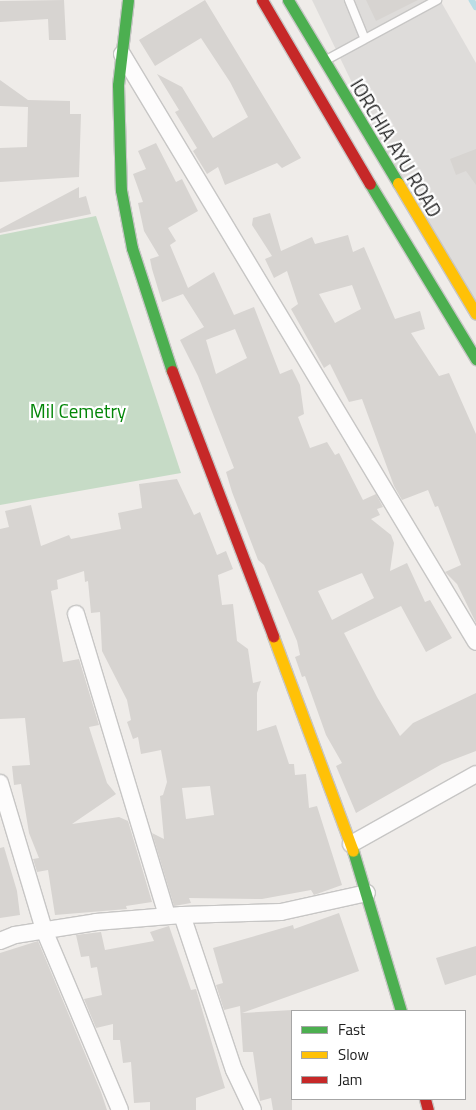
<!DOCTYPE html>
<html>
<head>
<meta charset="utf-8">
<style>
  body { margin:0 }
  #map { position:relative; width:476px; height:1110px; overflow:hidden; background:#efece9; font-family:"Titillium Web",sans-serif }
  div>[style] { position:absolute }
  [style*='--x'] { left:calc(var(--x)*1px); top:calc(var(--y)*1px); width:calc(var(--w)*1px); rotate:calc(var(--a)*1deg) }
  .residential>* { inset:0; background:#dedcda }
  .cemetery>* { inset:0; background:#c6dbc6 }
  .stream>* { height:5.5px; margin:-2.75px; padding:0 2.75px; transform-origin:2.75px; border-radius:2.75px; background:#b9dde5 }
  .building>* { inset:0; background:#d7d4d1 }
  .roads { filter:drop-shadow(1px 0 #c7c6c5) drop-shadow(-1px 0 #c7c6c5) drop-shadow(0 1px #c7c6c5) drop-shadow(0 -1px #c7c6c5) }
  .lane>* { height:8px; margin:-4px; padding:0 4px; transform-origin:4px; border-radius:4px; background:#fdfcfc }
  .street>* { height:16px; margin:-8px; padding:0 8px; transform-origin:8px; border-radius:8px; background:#fdfcfc }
  .fast>* { height:11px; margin:-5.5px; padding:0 5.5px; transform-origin:5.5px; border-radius:5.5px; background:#4caf50 }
  .slow>* { height:11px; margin:-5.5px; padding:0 5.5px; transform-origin:5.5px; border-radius:5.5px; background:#ffc107 }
  .jam>* { height:11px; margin:-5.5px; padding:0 5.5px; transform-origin:5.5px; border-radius:5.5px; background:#c62828 }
  span { translate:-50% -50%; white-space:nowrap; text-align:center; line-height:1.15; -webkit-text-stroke:4.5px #fff; paint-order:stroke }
  .street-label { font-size:19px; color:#202020 }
  .park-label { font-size:19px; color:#028607 }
  .legend { position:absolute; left:291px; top:1010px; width:175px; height:90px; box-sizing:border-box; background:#fff; border:1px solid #a6a6a6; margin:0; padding:6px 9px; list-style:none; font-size:15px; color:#202020 }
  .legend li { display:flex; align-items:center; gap:10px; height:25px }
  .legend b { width:25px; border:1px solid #a6a6a6 }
</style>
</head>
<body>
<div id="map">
  <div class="residential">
    <i style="clip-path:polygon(312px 0,440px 0,476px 63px,476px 304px,385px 151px)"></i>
  </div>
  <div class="cemetery">
    <i style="clip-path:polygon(96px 216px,181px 473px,0 505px,0 235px)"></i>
  </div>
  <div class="stream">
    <i style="--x:472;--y:0;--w:8;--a:60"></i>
  </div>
  <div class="building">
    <i style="clip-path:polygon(64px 0,66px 40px,49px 40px,48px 19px,0 22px,0 1px)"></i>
    <i style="clip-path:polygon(205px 0,301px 158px,282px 168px,277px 163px,225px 185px,218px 167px,207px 174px,193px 151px,197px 148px,175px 112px,179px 110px,157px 74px,182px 87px,213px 138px,248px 117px,230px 82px,201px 38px,155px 66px,139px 40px)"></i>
    <i style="clip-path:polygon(366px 0,418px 0,376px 21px)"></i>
    <i style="clip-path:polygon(0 80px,28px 100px,70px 101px,70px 114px,81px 114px,79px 177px,0 182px,0 148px,27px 147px,28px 107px,0 106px)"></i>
    <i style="clip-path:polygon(evenodd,156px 143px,176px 182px,182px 179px,198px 211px,168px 228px,176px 241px,170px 245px,188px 288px,214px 272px,234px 315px,254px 307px,280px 374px,292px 369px,300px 385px,304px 414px,298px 417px,310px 448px,327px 442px,335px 455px,339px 453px,363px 500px,376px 494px,383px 507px,377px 509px,380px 515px,371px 519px,391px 535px,394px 543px,390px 571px,407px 563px,425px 602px,430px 600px,452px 638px,426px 652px,401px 606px,344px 633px,377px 697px,400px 736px,413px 723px,476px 693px,476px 751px,442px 764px,356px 813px,336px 766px,342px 763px,326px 735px,305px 676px,302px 677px,295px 657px,300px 655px,297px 641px,264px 565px,258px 560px,232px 492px,226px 472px,234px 468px,198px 376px,180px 340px,204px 327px,183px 294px,162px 302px,152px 269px,150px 259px,159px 256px,144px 231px,138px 203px,143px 202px,133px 174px,146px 169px,138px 151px,156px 143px,235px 329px,247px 358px,216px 374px,206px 340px,235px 329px,156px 143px,362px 573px,374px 598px,332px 620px,318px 591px,362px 573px)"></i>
    <i style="clip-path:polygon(476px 149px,476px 185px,466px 171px,456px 175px,450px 159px)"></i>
    <i style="clip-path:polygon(79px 187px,79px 198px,86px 196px,91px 214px,0 233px,0 229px)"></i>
    <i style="clip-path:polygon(evenodd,270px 213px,281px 251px,312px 237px,315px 244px,348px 235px,353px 252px,364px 247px,395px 319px,420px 311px,425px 329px,411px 333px,439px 376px,449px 373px,476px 434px,476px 623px,457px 584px,445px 572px,461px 565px,438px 506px,435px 507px,428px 490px,402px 500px,394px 486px,362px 399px,349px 402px,330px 364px,324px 368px,291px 309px,298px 304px,287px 271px,274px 278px,265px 259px,272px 256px,252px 225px,253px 218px,270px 213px,352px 285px,361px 309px,335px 323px,319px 294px,352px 285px)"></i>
    <i style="clip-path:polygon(evenodd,177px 479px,194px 515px,200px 512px,217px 555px,226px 551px,233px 569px,218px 575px,222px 605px,233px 604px,237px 641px,248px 649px,253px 683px,261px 681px,257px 693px,257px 731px,276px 725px,289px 764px,294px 764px,295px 775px,306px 774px,309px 808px,317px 806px,342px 885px,314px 895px,311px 890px,262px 899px,189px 898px,191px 903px,174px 906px,152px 833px,164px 839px,160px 796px,163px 795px,167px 782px,161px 750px,141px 754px,138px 737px,133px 739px,127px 722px,131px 720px,127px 700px,102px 651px,100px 612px,91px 613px,88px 581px,85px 582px,84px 571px,57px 580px,58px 589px,51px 591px,63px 662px,79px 659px,99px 725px,89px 727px,107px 783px,116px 794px,72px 824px,119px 817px,128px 821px,152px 902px,126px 906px,127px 909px,55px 915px,48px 870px,37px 872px,33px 859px,39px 858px,29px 833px,21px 784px,14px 785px,12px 766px,30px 765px,25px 718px,0 719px,0 529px,9px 527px,5px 511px,31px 505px,41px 546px,69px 535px,71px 539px,121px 529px,118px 513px,142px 508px,139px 484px,177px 479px,210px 786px,214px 815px,186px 819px,182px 788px,210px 786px)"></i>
    <i style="clip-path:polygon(4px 847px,17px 891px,20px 915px,0 918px,0 848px)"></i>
    <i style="clip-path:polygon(339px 913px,359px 971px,242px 1013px,292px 1010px,292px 1110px,273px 1110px,271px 1098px,260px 1101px,253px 1052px,243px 1052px,240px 1006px,224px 1010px,216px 985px,223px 983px,213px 948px,293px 925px,294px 929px)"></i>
    <i style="clip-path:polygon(169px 926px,191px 990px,196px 989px,225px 1088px,196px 1098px,196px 1110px,150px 1110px,150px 1102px,134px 1103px,131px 1062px,123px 1063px,120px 1040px,113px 1040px,113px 1024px,96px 1028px,84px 999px,102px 995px,97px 967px,91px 968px,89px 956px,81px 957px,76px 935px,101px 932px,105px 950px,154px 941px,150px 932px)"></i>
    <i style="clip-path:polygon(38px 941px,101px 1092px,107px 1110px,0 1110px,0 953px)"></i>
    <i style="clip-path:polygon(476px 946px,476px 975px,445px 985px,436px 958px)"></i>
  </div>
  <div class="roads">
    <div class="lane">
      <i style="--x:349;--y:0;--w:40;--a:68"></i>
      <i style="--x:328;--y:59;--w:124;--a:-28.4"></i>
    </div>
    <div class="street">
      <i style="--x:122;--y:54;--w:686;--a:58.95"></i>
      <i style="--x:76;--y:614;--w:315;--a:73.2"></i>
      <i style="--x:0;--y:783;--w:153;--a:73.3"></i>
      <i style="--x:44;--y:930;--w:195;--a:67.1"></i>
      <i style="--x:351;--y:844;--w:143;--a:-29.2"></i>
      <i style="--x:182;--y:915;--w:163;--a:71.5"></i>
      <i style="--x:234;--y:1070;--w:44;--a:64.6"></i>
      <i style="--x:0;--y:941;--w:16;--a:-22"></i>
      <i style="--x:15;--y:935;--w:82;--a:-9.1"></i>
      <i style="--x:96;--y:922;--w:86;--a:-4.7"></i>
      <i style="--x:182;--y:915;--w:99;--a:-1.7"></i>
      <i style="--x:281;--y:912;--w:88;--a:-12.5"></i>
    </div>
    <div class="fast">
      <i style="--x:128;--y:0;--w:86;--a:96.7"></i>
      <i style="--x:118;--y:85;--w:105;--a:88.4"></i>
      <i style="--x:121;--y:190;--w:59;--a:79.3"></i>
      <i style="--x:132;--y:248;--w:129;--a:72"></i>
      <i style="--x:288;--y:0;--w:214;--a:59"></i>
      <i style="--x:370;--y:184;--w:205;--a:58.8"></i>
      <i style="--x:353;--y:851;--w:167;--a:73.3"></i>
    </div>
    <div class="slow">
      <i style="--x:398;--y:183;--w:152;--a:59.2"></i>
      <i style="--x:273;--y:636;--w:229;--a:69.6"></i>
    </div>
    <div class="jam">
      <i style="--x:262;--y:0;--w:213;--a:59.6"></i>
      <i style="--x:172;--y:371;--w:284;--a:69.1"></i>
      <i style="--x:425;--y:1099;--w:11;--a:75"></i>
    </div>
  </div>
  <div class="street-label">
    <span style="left:396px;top:148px;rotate:59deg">IORCHIA AYU ROAD</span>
  </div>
  <div class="park-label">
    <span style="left:78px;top:411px">Mil Cemetry</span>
  </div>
  <ul class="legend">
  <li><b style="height:6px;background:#4caf50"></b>Fast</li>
  <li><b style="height:6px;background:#ffc107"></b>Slow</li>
  <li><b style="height:6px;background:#c62828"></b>Jam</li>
  </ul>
</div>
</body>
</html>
